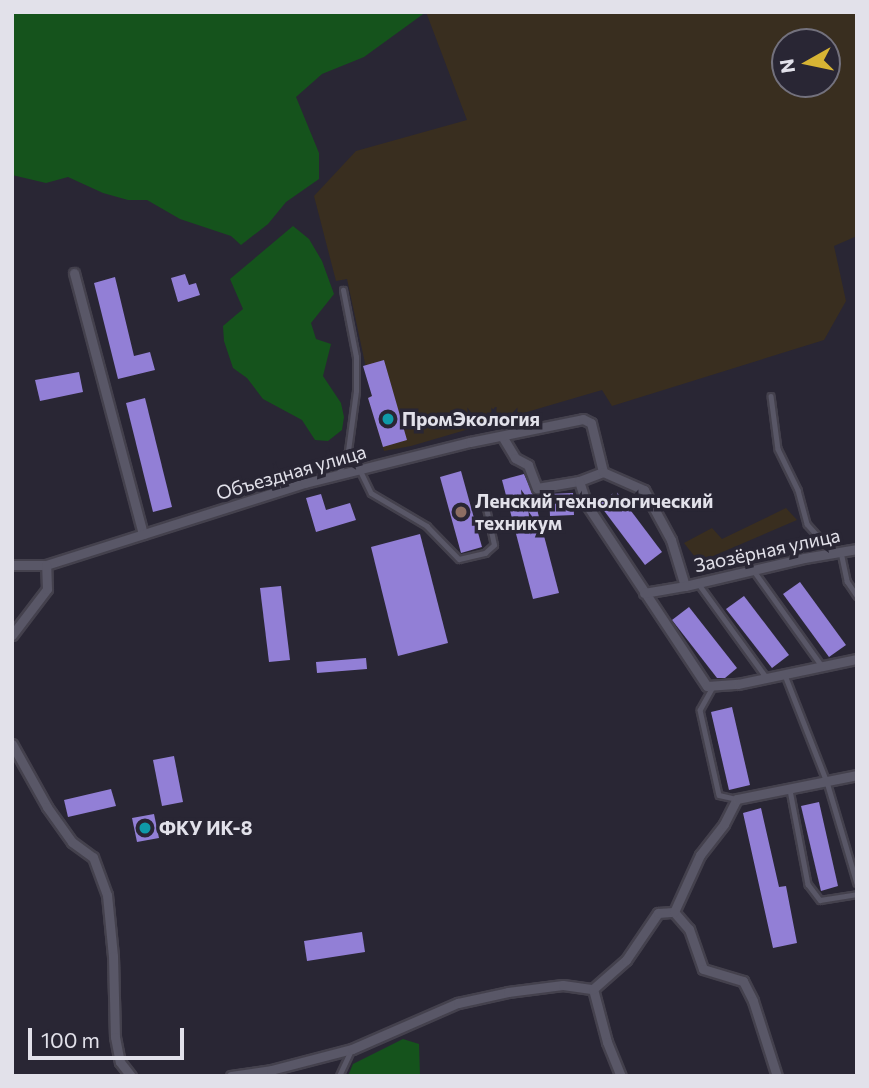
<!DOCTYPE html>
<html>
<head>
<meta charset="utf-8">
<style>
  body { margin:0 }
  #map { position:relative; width:869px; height:1088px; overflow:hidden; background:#292634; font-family:Commissioner,sans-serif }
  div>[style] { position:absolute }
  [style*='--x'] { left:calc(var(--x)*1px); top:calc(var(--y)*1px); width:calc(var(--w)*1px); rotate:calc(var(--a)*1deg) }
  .industrial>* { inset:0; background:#392e1f }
  .green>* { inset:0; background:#15531c }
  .building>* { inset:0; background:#927fd6 }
  .roads { filter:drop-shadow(2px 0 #44414d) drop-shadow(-2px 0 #44414d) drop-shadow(0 2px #44414d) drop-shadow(0 -2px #44414d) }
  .lane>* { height:4.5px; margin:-2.25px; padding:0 2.25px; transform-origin:2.25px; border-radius:2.25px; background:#595767 }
  .street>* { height:9px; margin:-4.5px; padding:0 4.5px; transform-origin:4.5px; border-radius:4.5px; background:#595767 }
  .dots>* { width:19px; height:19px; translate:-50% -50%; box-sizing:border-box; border:4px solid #292634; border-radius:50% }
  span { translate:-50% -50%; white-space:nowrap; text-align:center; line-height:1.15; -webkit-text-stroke:7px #292634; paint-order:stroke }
  .poi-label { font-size:19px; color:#e2e1ea; font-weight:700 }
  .left { translate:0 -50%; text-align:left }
  .street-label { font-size:19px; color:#e2e1ea }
  .frame { position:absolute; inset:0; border:14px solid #e2e1ea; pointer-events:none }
  .north { position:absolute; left:771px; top:28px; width:70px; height:70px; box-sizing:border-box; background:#292634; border:2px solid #73717d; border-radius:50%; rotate:261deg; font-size:19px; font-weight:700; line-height:28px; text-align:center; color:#e2e1ea }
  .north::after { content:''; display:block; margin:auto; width:24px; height:32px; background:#d7b434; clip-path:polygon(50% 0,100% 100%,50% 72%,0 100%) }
  .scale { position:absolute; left:28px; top:1028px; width:156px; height:32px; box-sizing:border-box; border:4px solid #e2e1ea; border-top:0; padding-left:9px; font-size:21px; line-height:24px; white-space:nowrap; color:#e2e1ea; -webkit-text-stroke:5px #292634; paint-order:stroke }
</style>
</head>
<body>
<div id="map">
  <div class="industrial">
    <i style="clip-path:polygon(evenodd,426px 12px,857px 12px,857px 236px,834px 246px,846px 301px,824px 340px,612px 406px,602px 390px,411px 446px,384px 451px,368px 398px,372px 396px,347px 279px,336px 281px,314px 196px,356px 151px,467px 120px,426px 12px,785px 42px,827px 42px,827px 84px,785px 84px,785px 42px)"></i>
    <i style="clip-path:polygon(786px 508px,797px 520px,699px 562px,684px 543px,712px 528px,722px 539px)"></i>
  </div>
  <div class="green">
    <i style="clip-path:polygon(12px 12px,426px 12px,364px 57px,322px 74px,296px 97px,319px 153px,319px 179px,286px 202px,268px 224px,241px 245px,231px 236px,180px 219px,147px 200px,128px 200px,103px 193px,68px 177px,46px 183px,12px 175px)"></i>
    <i style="clip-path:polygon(293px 226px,309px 239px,322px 261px,334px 294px,311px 323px,316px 339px,331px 344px,323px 376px,341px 403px,344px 417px,342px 430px,328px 441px,315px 440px,302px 420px,263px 399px,247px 378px,233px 368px,224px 341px,223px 326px,243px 309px,230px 279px)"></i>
    <i style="clip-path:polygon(403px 1039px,419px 1044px,420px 1076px,348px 1076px,353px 1064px)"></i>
  </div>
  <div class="building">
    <i style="clip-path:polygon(185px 274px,189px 285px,196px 283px,200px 295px,178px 302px,171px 278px)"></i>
    <i style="clip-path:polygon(115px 277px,134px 356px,150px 352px,155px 370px,118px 379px,94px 283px)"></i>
    <i style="clip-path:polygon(384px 360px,407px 440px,383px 447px,368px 398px,372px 396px,363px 366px)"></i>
    <i style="clip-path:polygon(79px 372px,83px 392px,40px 401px,35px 380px)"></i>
    <i style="clip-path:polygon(145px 398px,172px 507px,153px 512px,126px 403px)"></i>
    <i style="clip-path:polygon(461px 471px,482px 547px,461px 553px,440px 477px)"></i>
    <i style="clip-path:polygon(524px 474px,533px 494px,559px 593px,533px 599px,502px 480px)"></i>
    <i style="clip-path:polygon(616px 491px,662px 552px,645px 565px,599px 504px)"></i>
    <i style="clip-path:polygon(573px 493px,574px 515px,550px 516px,549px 494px)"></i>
    <i style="clip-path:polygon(321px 494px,326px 510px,350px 503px,356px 520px,316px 532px,306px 498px)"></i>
    <i style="clip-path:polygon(420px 534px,448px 643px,398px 656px,371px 547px)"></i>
    <i style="clip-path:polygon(800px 582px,846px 645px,829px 657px,783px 594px)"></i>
    <i style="clip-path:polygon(281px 586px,290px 660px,269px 662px,260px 588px)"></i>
    <i style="clip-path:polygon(744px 596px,789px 655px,772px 668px,726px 609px)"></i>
    <i style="clip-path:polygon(689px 607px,737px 668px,725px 678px,717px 678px,672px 620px)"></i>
    <i style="clip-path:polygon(366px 658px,367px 669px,317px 673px,316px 662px)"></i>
    <i style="clip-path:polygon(732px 707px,750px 785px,729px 790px,711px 712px)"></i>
    <i style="clip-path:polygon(174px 756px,183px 802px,162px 806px,153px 760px)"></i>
    <i style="clip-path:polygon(111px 789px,116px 806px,68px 817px,64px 800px)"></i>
    <i style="clip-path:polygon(819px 802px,838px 886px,821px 891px,801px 806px)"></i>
    <i style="clip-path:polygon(761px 808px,779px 887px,786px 886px,797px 943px,773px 948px,743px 813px)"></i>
    <i style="clip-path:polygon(154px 814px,159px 838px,137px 842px,132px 818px)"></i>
    <i style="clip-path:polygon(362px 932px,365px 952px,307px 961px,304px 941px)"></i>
  </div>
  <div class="roads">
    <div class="lane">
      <i style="--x:771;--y:396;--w:53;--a:82.5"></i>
      <i style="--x:778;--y:449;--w:46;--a:64"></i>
      <i style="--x:798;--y:490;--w:35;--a:75"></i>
      <i style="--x:807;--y:524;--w:38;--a:48"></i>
      <i style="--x:360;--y:470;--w:25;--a:64"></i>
      <i style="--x:371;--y:493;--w:65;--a:30.5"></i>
      <i style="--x:427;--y:526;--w:46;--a:45.9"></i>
      <i style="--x:459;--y:559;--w:27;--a:-13"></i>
      <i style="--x:485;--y:553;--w:12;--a:-42"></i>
      <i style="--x:494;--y:545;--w:47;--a:-102.3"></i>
      <i style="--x:338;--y:475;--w:26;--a:-67"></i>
      <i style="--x:348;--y:451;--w:61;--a:-82.4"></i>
      <i style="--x:356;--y:391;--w:34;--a:-90"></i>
      <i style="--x:356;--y:357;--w:68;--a:-101"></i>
      <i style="--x:841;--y:552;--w:30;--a:78"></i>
      <i style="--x:847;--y:581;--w:18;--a:56"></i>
      <i style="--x:754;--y:571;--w:117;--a:54.4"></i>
      <i style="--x:698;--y:583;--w:116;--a:54.1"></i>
      <i style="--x:785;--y:675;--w:115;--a:68.6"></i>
      <i style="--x:827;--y:782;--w:105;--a:73.5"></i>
      <i style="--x:713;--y:687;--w:26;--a:119"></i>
      <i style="--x:700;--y:710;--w:87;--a:77.4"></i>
      <i style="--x:719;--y:795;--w:17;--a:13"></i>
      <i style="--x:790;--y:790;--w:96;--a:79.2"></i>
      <i style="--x:808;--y:884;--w:20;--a:53"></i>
      <i style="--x:820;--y:900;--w:37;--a:-9"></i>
      <i style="--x:339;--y:1076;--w:29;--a:-65"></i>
    </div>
    <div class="street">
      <i style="--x:74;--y:273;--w:270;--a:75.2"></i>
      <i style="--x:502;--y:436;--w:26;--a:59"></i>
      <i style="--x:515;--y:458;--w:15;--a:28"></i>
      <i style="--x:528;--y:465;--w:25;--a:69"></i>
      <i style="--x:537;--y:488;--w:43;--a:-9.5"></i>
      <i style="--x:603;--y:472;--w:26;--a:159"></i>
      <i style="--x:579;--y:481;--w:25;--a:72"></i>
      <i style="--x:587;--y:505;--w:217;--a:56.5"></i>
      <i style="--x:707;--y:686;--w:31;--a:-4"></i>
      <i style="--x:738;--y:684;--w:122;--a:-11.9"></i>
      <i style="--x:12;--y:565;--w:34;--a:0"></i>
      <i style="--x:46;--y:565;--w:272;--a:-17.6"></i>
      <i style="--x:305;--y:483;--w:170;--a:-14"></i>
      <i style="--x:470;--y:442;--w:115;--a:-11.5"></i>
      <i style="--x:583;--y:419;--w:9;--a:27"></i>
      <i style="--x:591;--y:423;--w:50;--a:76.2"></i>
      <i style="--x:603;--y:472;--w:45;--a:23.7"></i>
      <i style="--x:644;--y:490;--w:57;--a:61.6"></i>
      <i style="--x:671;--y:540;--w:48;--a:73.1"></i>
      <i style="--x:685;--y:586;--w:122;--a:-13.2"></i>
      <i style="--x:804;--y:558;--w:54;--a:-9.6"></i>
      <i style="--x:644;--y:593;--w:42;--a:-9.7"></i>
      <i style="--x:12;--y:635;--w:58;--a:-52.7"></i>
      <i style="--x:47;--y:589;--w:24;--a:-92"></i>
      <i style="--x:12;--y:744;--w:72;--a:60.9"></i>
      <i style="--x:47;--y:807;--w:43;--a:54.5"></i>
      <i style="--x:72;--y:842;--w:26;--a:36"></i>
      <i style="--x:93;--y:857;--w:40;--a:69.8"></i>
      <i style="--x:107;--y:895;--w:61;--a:84.4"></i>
      <i style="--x:113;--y:956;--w:81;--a:88.6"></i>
      <i style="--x:115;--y:1037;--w:25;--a:79"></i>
      <i style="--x:120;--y:1062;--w:18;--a:52"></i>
      <i style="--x:674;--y:912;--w:23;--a:49"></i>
      <i style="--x:689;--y:929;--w:42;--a:70.7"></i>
      <i style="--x:703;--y:969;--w:42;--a:16.7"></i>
      <i style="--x:743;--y:981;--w:22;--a:63"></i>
      <i style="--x:753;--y:1001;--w:79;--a:72.3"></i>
      <i style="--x:593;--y:989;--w:55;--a:75.2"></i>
      <i style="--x:607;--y:1042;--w:37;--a:68"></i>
      <i style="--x:231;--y:1076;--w:40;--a:-8.5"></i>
      <i style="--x:271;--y:1070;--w:84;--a:-14.5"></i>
      <i style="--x:352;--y:1049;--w:116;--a:-23.5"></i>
      <i style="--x:458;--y:1003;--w:51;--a:-12.4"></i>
      <i style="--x:508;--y:992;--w:55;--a:-7.3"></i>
      <i style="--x:563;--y:985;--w:30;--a:8"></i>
      <i style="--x:593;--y:989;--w:44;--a:-41.3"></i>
      <i style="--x:626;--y:960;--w:57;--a:-55.8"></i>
      <i style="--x:658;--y:913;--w:16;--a:-4"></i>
      <i style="--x:674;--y:912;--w:63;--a:-65.5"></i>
      <i style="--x:700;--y:855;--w:39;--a:-52"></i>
      <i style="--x:724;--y:824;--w:28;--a:-63"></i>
      <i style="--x:737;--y:799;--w:122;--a:-11.3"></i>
    </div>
  </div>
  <div class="dots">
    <i style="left:388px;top:419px;background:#0f9aa8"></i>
    <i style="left:461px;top:512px;background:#8d6e63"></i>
    <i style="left:145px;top:828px;background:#0f9aa8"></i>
  </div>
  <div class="poi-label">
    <span class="left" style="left:402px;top:419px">ПромЭкология</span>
    <span class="left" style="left:475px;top:512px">Ленский технологический<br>техникум</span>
    <span class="left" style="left:159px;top:828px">ФКУ ИК-8</span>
  </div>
  <div class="street-label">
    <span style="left:291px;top:472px;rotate:-16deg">Объездная улица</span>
    <span style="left:767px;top:550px;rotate:-12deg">Заозёрная улица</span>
  </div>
  <div class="frame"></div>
  <div class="north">N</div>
  <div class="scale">100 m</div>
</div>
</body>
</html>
